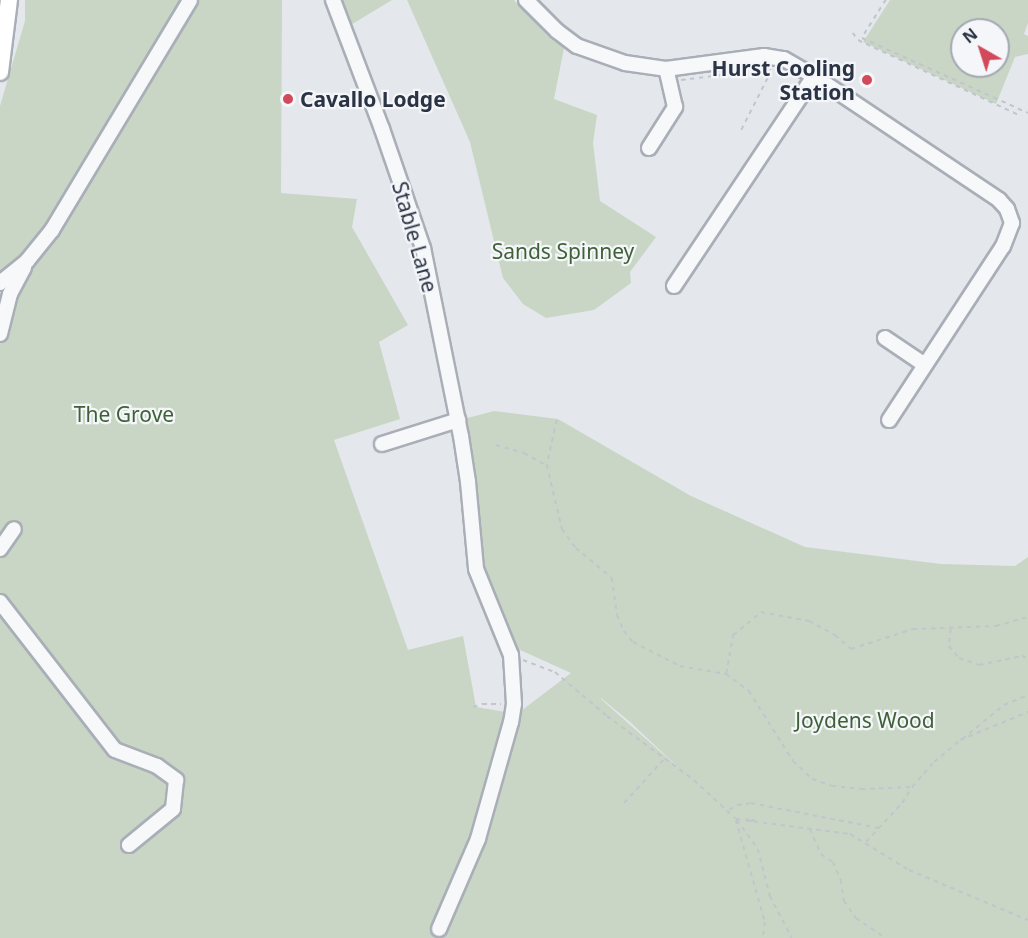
<!DOCTYPE html>
<html>
<head>
<meta charset="utf-8">
<style>
  body { margin:0 }
  #map { position:relative; width:1028px; height:938px; overflow:hidden; background:#e4e7ec; font-family:"Noto Sans",sans-serif }
  div>[style] { position:absolute }
  [style*='--x'] { left:calc(var(--x)*1px); top:calc(var(--y)*1px); width:calc(var(--w)*1px); rotate:calc(var(--a)*1deg) }
  .green>* { inset:0; background:#c9d6c5 }
  .path>* { height:1.5px; margin-top:-0.75px; transform-origin:0; background:repeating-linear-gradient(90deg,#c2c5cb 0 4.5px,transparent 0 9px) }
  .roads { filter:drop-shadow(2px 0 #a9aeb7) drop-shadow(-2px 0 #a9aeb7) drop-shadow(0 2px #a9aeb7) drop-shadow(0 -2px #a9aeb7) }
  .minor>* { height:14px; margin:-7px; padding:0 7px; transform-origin:7px; border-radius:7px; background:#f7f8fa }
  .major>* { height:16px; margin:-8px; padding:0 8px; transform-origin:8px; border-radius:8px; background:#fff }
  .dots>* { width:16px; height:16px; translate:-50% -50%; box-sizing:border-box; border:3px solid #f4f6f9; border-radius:50% }
  span { translate:-50% -50%; white-space:nowrap; text-align:center; line-height:1.15; -webkit-text-stroke:4.5px #f4f6f9; paint-order:stroke }
  .poi-label { font-size:21px; color:#2b3445; font-weight:700 }
  .right { translate:-100% -50%; text-align:right }
  .left { translate:0 -50%; text-align:left }
  .street-label { font-size:21px; color:#2b3445 }
  .park-label { font-size:21px; color:#3f6138 }
  .north { position:absolute; left:950px; top:18px; width:60px; height:60px; box-sizing:border-box; background:#f4f6f9; border:2px solid #a4a8b1; border-radius:50%; rotate:321deg; font-size:16px; font-weight:700; line-height:24px; text-align:center; color:#2b3445 }
  .north::after { content:''; display:block; margin:auto; width:21px; height:27px; background:#d1495b; clip-path:polygon(50% 0,100% 100%,50% 72%,0 100%) }
</style>
</head>
<body>
<div id="map">
  <div class="green">
    <i style="clip-path:polygon(evenodd,25px 0,282px 0,281px 193px,357px 199px,352px 227px,408px 325px,379px 342px,400px 419px,334px 440px,408px 650px,463px 636px,476px 707px,517px 714px,571px 673px,518px 649px,483px 572px,460px 420px,494px 411px,558px 419px,691px 496px,805px 547px,941px 564px,1015px 566px,1028px 557px,1028px 938px,0 938px,0 341px,17px 300px,0 280px,0 106px,25px 21px,25px 0,601px 698px,630px 722px,681px 770px,601px 699px,601px 698px)"></i>
    <i style="clip-path:polygon(339px 0,392px 0,349px 26px)"></i>
    <i style="clip-path:polygon(407px 0,514px 0,550px 38px,564px 48px,554px 99px,597px 115px,593px 143px,600px 201px,656px 237px,630px 272px,631px 283px,594px 310px,546px 318px,523px 304px,503px 278px,470px 142px)"></i>
    <i style="clip-path:polygon(evenodd,890px 0,1028px 0,1028px 23px,1024px 34px,1028px 36px,1028px 54px,1015px 57px,996px 104px,863px 42px,890px 0,962px 30px,998px 30px,998px 66px,962px 66px,962px 30px)"></i>
  </div>
  <div class="path">
    <i style="--x:886;--y:0;--w:45;--a:122.3"></i>
    <i style="--x:862;--y:38;--w:182;--a:24.3"></i>
    <i style="--x:853;--y:33;--w:9;--a:54"></i>
    <i style="--x:858;--y:40;--w:180;--a:25"></i>
    <i style="--x:681;--y:80;--w:91;--a:-7"></i>
    <i style="--x:741;--y:130;--w:66;--a:-63"></i>
    <i style="--x:557;--y:420;--w:46;--a:102.5"></i>
    <i style="--x:547;--y:465;--w:66;--a:76.8"></i>
    <i style="--x:562;--y:529;--w:24;--a:54"></i>
    <i style="--x:576;--y:548;--w:47;--a:39.8"></i>
    <i style="--x:612;--y:578;--w:37;--a:82"></i>
    <i style="--x:617;--y:615;--w:17;--a:66"></i>
    <i style="--x:624;--y:631;--w:14;--a:51"></i>
    <i style="--x:633;--y:642;--w:53;--a:27.1"></i>
    <i style="--x:680;--y:666;--w:47;--a:9.9"></i>
    <i style="--x:726;--y:674;--w:29;--a:36"></i>
    <i style="--x:749;--y:691;--w:83;--a:57.8"></i>
    <i style="--x:793;--y:761;--w:26;--a:43"></i>
    <i style="--x:812;--y:779;--w:21;--a:19"></i>
    <i style="--x:832;--y:786;--w:29;--a:6"></i>
    <i style="--x:861;--y:789;--w:51;--a:-2.2"></i>
    <i style="--x:496;--y:445;--w:29;--a:16"></i>
    <i style="--x:524;--y:453;--w:25;--a:29"></i>
    <i style="--x:951;--y:629;--w:17;--a:97"></i>
    <i style="--x:949;--y:646;--w:16;--a:50"></i>
    <i style="--x:959;--y:658;--w:21;--a:19"></i>
    <i style="--x:979;--y:665;--w:44;--a:-11.8"></i>
    <i style="--x:1022;--y:656;--w:6;--a:18"></i>
    <i style="--x:523;--y:660;--w:34;--a:21"></i>
    <i style="--x:555;--y:672;--w:68;--a:40.2"></i>
    <i style="--x:607;--y:716;--w:108;--a:36.3"></i>
    <i style="--x:694;--y:780;--w:57;--a:42.9"></i>
    <i style="--x:736;--y:819;--w:115;--a:7.5"></i>
    <i style="--x:850;--y:834;--w:69;--a:31.4"></i>
    <i style="--x:909;--y:870;--w:129;--a:22.8"></i>
    <i style="--x:726;--y:674;--w:40;--a:-80"></i>
    <i style="--x:733;--y:635;--w:36;--a:-39"></i>
    <i style="--x:761;--y:612;--w:49;--a:10.6"></i>
    <i style="--x:809;--y:621;--w:30;--a:28"></i>
    <i style="--x:835;--y:635;--w:21;--a:41"></i>
    <i style="--x:851;--y:649;--w:65;--a:-17.9"></i>
    <i style="--x:913;--y:629;--w:83;--a:-2.1"></i>
    <i style="--x:996;--y:626;--w:33;--a:-16"></i>
    <i style="--x:473;--y:707;--w:9;--a:-18"></i>
    <i style="--x:482;--y:704;--w:19;--a:0"></i>
    <i style="--x:962;--y:739;--w:54;--a:-39"></i>
    <i style="--x:1004;--y:705;--w:26;--a:-23"></i>
    <i style="--x:624;--y:803;--w:59;--a:-47.7"></i>
    <i style="--x:729;--y:810;--w:9;--a:-32"></i>
    <i style="--x:737;--y:805;--w:14;--a:-8"></i>
    <i style="--x:751;--y:803;--w:130;--a:11.1"></i>
    <i style="--x:746;--y:819;--w:4;--a:27"></i>
    <i style="--x:750;--y:821;--w:5;--a:-11"></i>
    <i style="--x:755;--y:820;--w:5;--a:158"></i>
    <i style="--x:750;--y:822;--w:5;--a:-143"></i>
    <i style="--x:736;--y:820;--w:106;--a:74.1"></i>
    <i style="--x:765;--y:922;--w:16;--a:97"></i>
    <i style="--x:737;--y:820;--w:36;--a:54"></i>
    <i style="--x:758;--y:849;--w:49;--a:75.7"></i>
    <i style="--x:770;--y:896;--w:47;--a:62.4"></i>
    <i style="--x:810;--y:829;--w:27;--a:66"></i>
    <i style="--x:821;--y:854;--w:14;--a:34"></i>
    <i style="--x:833;--y:862;--w:20;--a:66"></i>
    <i style="--x:841;--y:880;--w:21;--a:82"></i>
    <i style="--x:844;--y:901;--w:21;--a:55"></i>
    <i style="--x:856;--y:918;--w:36;--a:34"></i>
    <i style="--x:866;--y:842;--w:53;--a:-47.3"></i>
    <i style="--x:902;--y:803;--w:19;--a:-58"></i>
    <i style="--x:912;--y:787;--w:33;--a:-49"></i>
    <i style="--x:934;--y:762;--w:34;--a:-40"></i>
    <i style="--x:960;--y:740;--w:74;--a:-22.4"></i>
  </div>
  <div class="roads">
    <div class="minor">
      <i style="--x:333;--y:0;--w:138;--a:69.2"></i>
      <i style="--x:382;--y:129;--w:126;--a:71"></i>
      <i style="--x:423;--y:248;--w:192;--a:78.6"></i>
      <i style="--x:461;--y:436;--w:47;--a:81.3"></i>
      <i style="--x:468;--y:482;--w:87;--a:84.7"></i>
      <i style="--x:476;--y:569;--w:93;--a:67.9"></i>
      <i style="--x:511;--y:655;--w:49;--a:86.5"></i>
      <i style="--x:514;--y:704;--w:18;--a:99"></i>
      <i style="--x:511;--y:722;--w:122;--a:105.8"></i>
      <i style="--x:478;--y:839;--w:98;--a:113.4"></i>
      <i style="--x:526;--y:0;--w:44;--a:45"></i>
      <i style="--x:557;--y:31;--w:25;--a:37"></i>
      <i style="--x:577;--y:46;--w:51;--a:19.5"></i>
      <i style="--x:625;--y:63;--w:41;--a:8.3"></i>
      <i style="--x:666;--y:69;--w:99;--a:-7.6"></i>
      <i style="--x:764;--y:56;--w:20;--a:9"></i>
      <i style="--x:784;--y:59;--w:34;--a:30"></i>
      <i style="--x:814;--y:76;--w:223;--a:33.8"></i>
      <i style="--x:999;--y:200;--w:12;--a:48"></i>
      <i style="--x:1007;--y:209;--w:15;--a:70"></i>
      <i style="--x:1012;--y:223;--w:25;--a:111"></i>
      <i style="--x:1003;--y:246;--w:208;--a:123.2"></i>
      <i style="--x:649;--y:148;--w:49;--a:-57.6"></i>
      <i style="--x:675;--y:107;--w:39;--a:-103"></i>
      <i style="--x:0;--y:283;--w:35;--a:-39"></i>
      <i style="--x:27;--y:261;--w:40;--a:-51"></i>
      <i style="--x:52;--y:230;--w:268;--a:-59"></i>
      <i style="--x:674;--y:286;--w:252;--a:-56.3"></i>
      <i style="--x:0;--y:334;--w:41;--a:-76"></i>
      <i style="--x:10;--y:294;--w:30;--a:-62"></i>
      <i style="--x:885;--y:338;--w:48;--a:34"></i>
      <i style="--x:382;--y:444;--w:80;--a:-17.5"></i>
      <i style="--x:0;--y:549;--w:24;--a:-55"></i>
      <i style="--x:0;--y:602;--w:187;--a:52.2"></i>
      <i style="--x:115;--y:750;--w:45;--a:20.9"></i>
      <i style="--x:157;--y:766;--w:24;--a:36"></i>
      <i style="--x:176;--y:780;--w:29;--a:96"></i>
      <i style="--x:173;--y:809;--w:57;--a:140.7"></i>
    </div>
    <div class="major">
      <i style="--x:0;--y:72;--w:73;--a:-82.9"></i>
    </div>
  </div>
  <div class="dots">
    <i style="left:867px;top:80px;background:#d1495b"></i>
    <i style="left:288px;top:99px;background:#d1495b"></i>
  </div>
  <div class="poi-label">
    <span class="right" style="left:855px;top:80px">Hurst Cooling<br>Station</span>
    <span class="left" style="left:300px;top:99px">Cavallo Lodge</span>
  </div>
  <div class="street-label">
    <span style="left:415px;top:237px;rotate:74deg">Stable Lane</span>
  </div>
  <div class="park-label">
    <span style="left:563px;top:251px">Sands Spinney</span>
    <span style="left:124px;top:414px">The Grove</span>
    <span style="left:865px;top:720px">Joydens Wood</span>
  </div>
  <div class="north">N</div>
</div>
</body>
</html>
